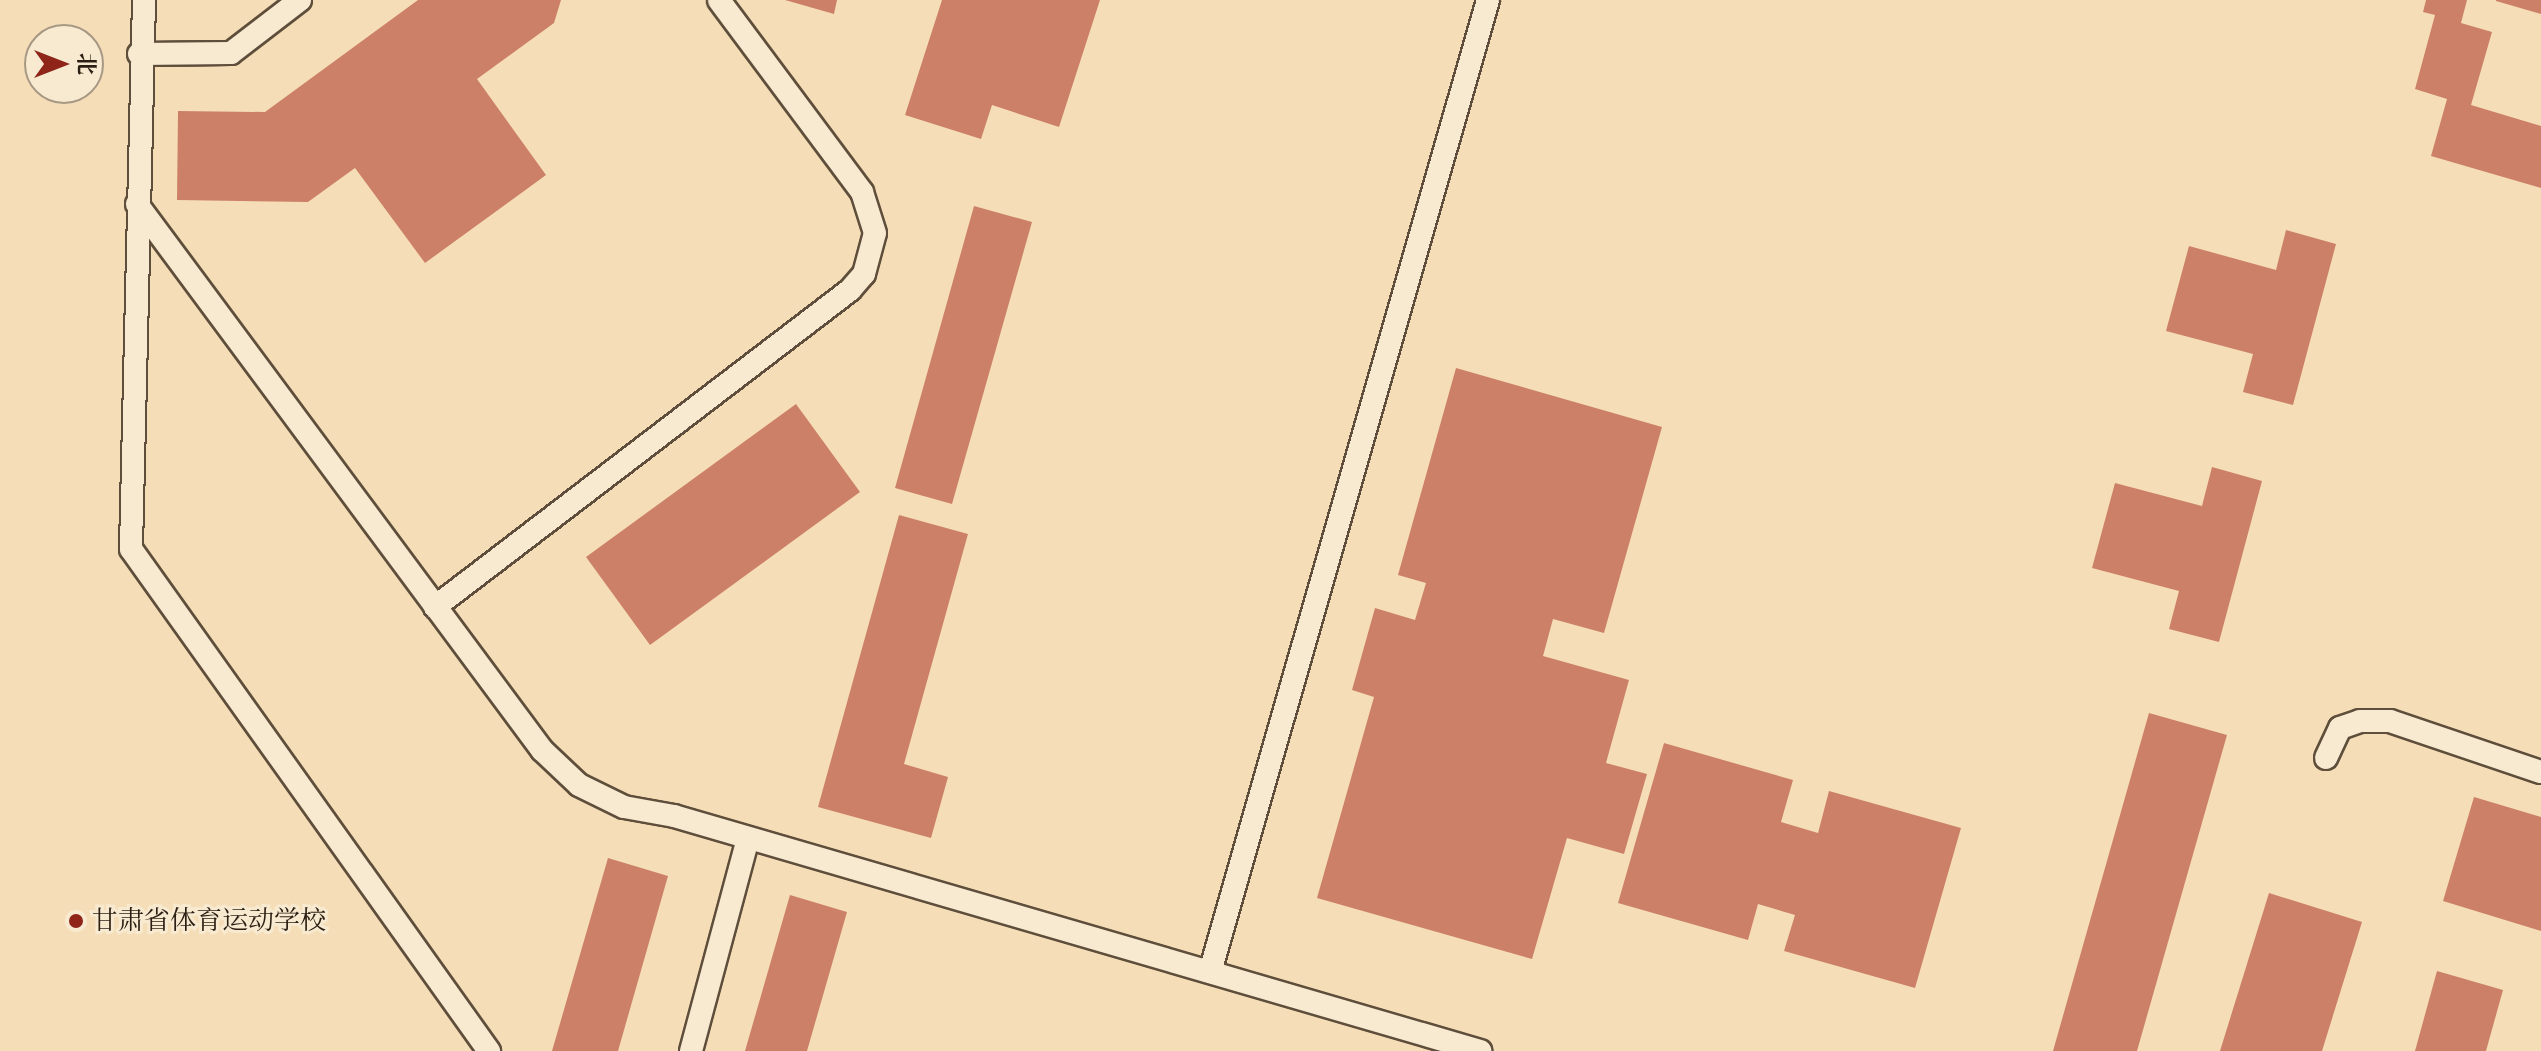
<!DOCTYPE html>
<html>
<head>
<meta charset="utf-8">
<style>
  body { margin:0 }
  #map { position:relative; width:2541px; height:1051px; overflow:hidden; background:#f5deb7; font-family:Cardo,"Noto Serif SC",serif }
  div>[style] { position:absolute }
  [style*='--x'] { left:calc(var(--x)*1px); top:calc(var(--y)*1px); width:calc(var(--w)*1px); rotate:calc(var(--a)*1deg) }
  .building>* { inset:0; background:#cc8068 }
  .roads { filter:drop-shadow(2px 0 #5e4e3b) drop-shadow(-2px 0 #5e4e3b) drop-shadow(0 2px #5e4e3b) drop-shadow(0 -2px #5e4e3b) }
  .service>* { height:22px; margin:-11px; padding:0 11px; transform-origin:11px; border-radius:11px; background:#f8ead0 }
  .dots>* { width:22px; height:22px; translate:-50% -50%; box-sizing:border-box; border:4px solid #f8ead0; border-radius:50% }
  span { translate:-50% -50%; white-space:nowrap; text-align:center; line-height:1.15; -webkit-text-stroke:6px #f8ead0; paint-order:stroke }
  .poi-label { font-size:26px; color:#2b1e12 }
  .left { translate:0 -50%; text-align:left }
  .north { position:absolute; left:24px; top:24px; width:80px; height:80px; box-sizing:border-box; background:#f8ead0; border:2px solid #a69884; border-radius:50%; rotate:90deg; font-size:22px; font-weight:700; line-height:32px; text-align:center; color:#2b1e12 }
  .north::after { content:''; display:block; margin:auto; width:28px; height:36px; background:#8f2418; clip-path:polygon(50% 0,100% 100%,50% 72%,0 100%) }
</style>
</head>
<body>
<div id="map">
  <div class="building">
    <i style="clip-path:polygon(418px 0,561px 0,554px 23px,477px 79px,546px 175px,425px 263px,355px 168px,308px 202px,177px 200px,178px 111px,265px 112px)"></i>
    <i style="clip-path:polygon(785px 0,837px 0,834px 14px)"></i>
    <i style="clip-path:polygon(942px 0,1100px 0,1059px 127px,992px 105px,981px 139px,905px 115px)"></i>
    <i style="clip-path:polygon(2426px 0,2467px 0,2461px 23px,2492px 32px,2471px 105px,2541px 126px,2541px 188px,2431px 156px,2447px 99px,2415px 89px,2435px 15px,2423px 12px)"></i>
    <i style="clip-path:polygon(2541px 0,2541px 14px,2496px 1px,2496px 0)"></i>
    <i style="clip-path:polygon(974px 206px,1032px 222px,952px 504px,895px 488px)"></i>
    <i style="clip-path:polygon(2286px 230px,2336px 244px,2293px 405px,2243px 392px,2253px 354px,2166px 331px,2189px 246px,2276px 270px)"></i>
    <i style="clip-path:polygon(1456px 368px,1662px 427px,1604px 633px,1553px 619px,1543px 656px,1629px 680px,1606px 763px,1647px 774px,1624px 854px,1567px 838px,1532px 959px,1317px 898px,1374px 697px,1352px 690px,1375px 608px,1415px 620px,1426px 583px,1398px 575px)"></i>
    <i style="clip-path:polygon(796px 404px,860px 492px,650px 645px,586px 557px)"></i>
    <i style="clip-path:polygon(2212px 467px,2262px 481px,2219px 642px,2169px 629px,2179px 591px,2092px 568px,2115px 483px,2202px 506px)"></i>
    <i style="clip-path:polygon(899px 515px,968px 534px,904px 764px,948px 777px,931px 838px,818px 807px)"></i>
    <i style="clip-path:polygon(2149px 713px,2227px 735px,2137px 1051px,2053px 1051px)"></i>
    <i style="clip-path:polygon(1664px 743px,1793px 780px,1781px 822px,1818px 833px,1829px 791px,1961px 828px,1915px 988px,1784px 951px,1795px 915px,1758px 904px,1748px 940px,1618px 903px)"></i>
    <i style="clip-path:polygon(2474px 797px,2541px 817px,2541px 931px,2443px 901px)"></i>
    <i style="clip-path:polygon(608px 858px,668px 876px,618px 1051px,552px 1051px)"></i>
    <i style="clip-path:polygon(2269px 893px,2362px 922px,2322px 1051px,2220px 1051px)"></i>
    <i style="clip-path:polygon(790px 895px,847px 912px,807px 1051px,745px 1051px)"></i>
    <i style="clip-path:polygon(2437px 971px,2503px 990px,2486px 1051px,2415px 1051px)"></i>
  </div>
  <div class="roads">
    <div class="service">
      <i style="--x:144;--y:0;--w:549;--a:91.36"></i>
      <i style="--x:131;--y:549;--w:617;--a:54.51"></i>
      <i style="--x:139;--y:54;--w:92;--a:-0.6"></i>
      <i style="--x:231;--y:53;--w:87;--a:-37.5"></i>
      <i style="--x:137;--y:204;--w:680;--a:53.43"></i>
      <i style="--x:542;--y:750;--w:51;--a:43.4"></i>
      <i style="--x:579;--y:785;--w:50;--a:26.1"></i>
      <i style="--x:624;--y:807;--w:51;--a:10.2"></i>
      <i style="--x:674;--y:816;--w:840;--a:16.25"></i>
      <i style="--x:435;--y:607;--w:522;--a:-37.37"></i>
      <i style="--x:850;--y:290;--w:21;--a:-49"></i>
      <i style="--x:864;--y:274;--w:42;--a:-75"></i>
      <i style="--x:875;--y:233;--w:43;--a:-107.6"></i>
      <i style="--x:862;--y:192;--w:239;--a:-126.7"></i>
      <i style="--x:2326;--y:758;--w:33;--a:-65"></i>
      <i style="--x:2340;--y:728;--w:21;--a:-19"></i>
      <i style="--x:2360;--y:721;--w:30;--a:0"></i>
      <i style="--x:2390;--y:721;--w:159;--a:18.7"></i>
      <i style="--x:1210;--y:972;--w:1011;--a:-74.04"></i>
      <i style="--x:691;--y:1051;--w:220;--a:-75"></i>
    </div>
  </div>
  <div class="dots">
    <i style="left:76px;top:921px;background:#8f2418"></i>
  </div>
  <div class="poi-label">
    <span class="left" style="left:92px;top:921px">甘肃省体育运动学校</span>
  </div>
  <div class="north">北</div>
</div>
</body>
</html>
